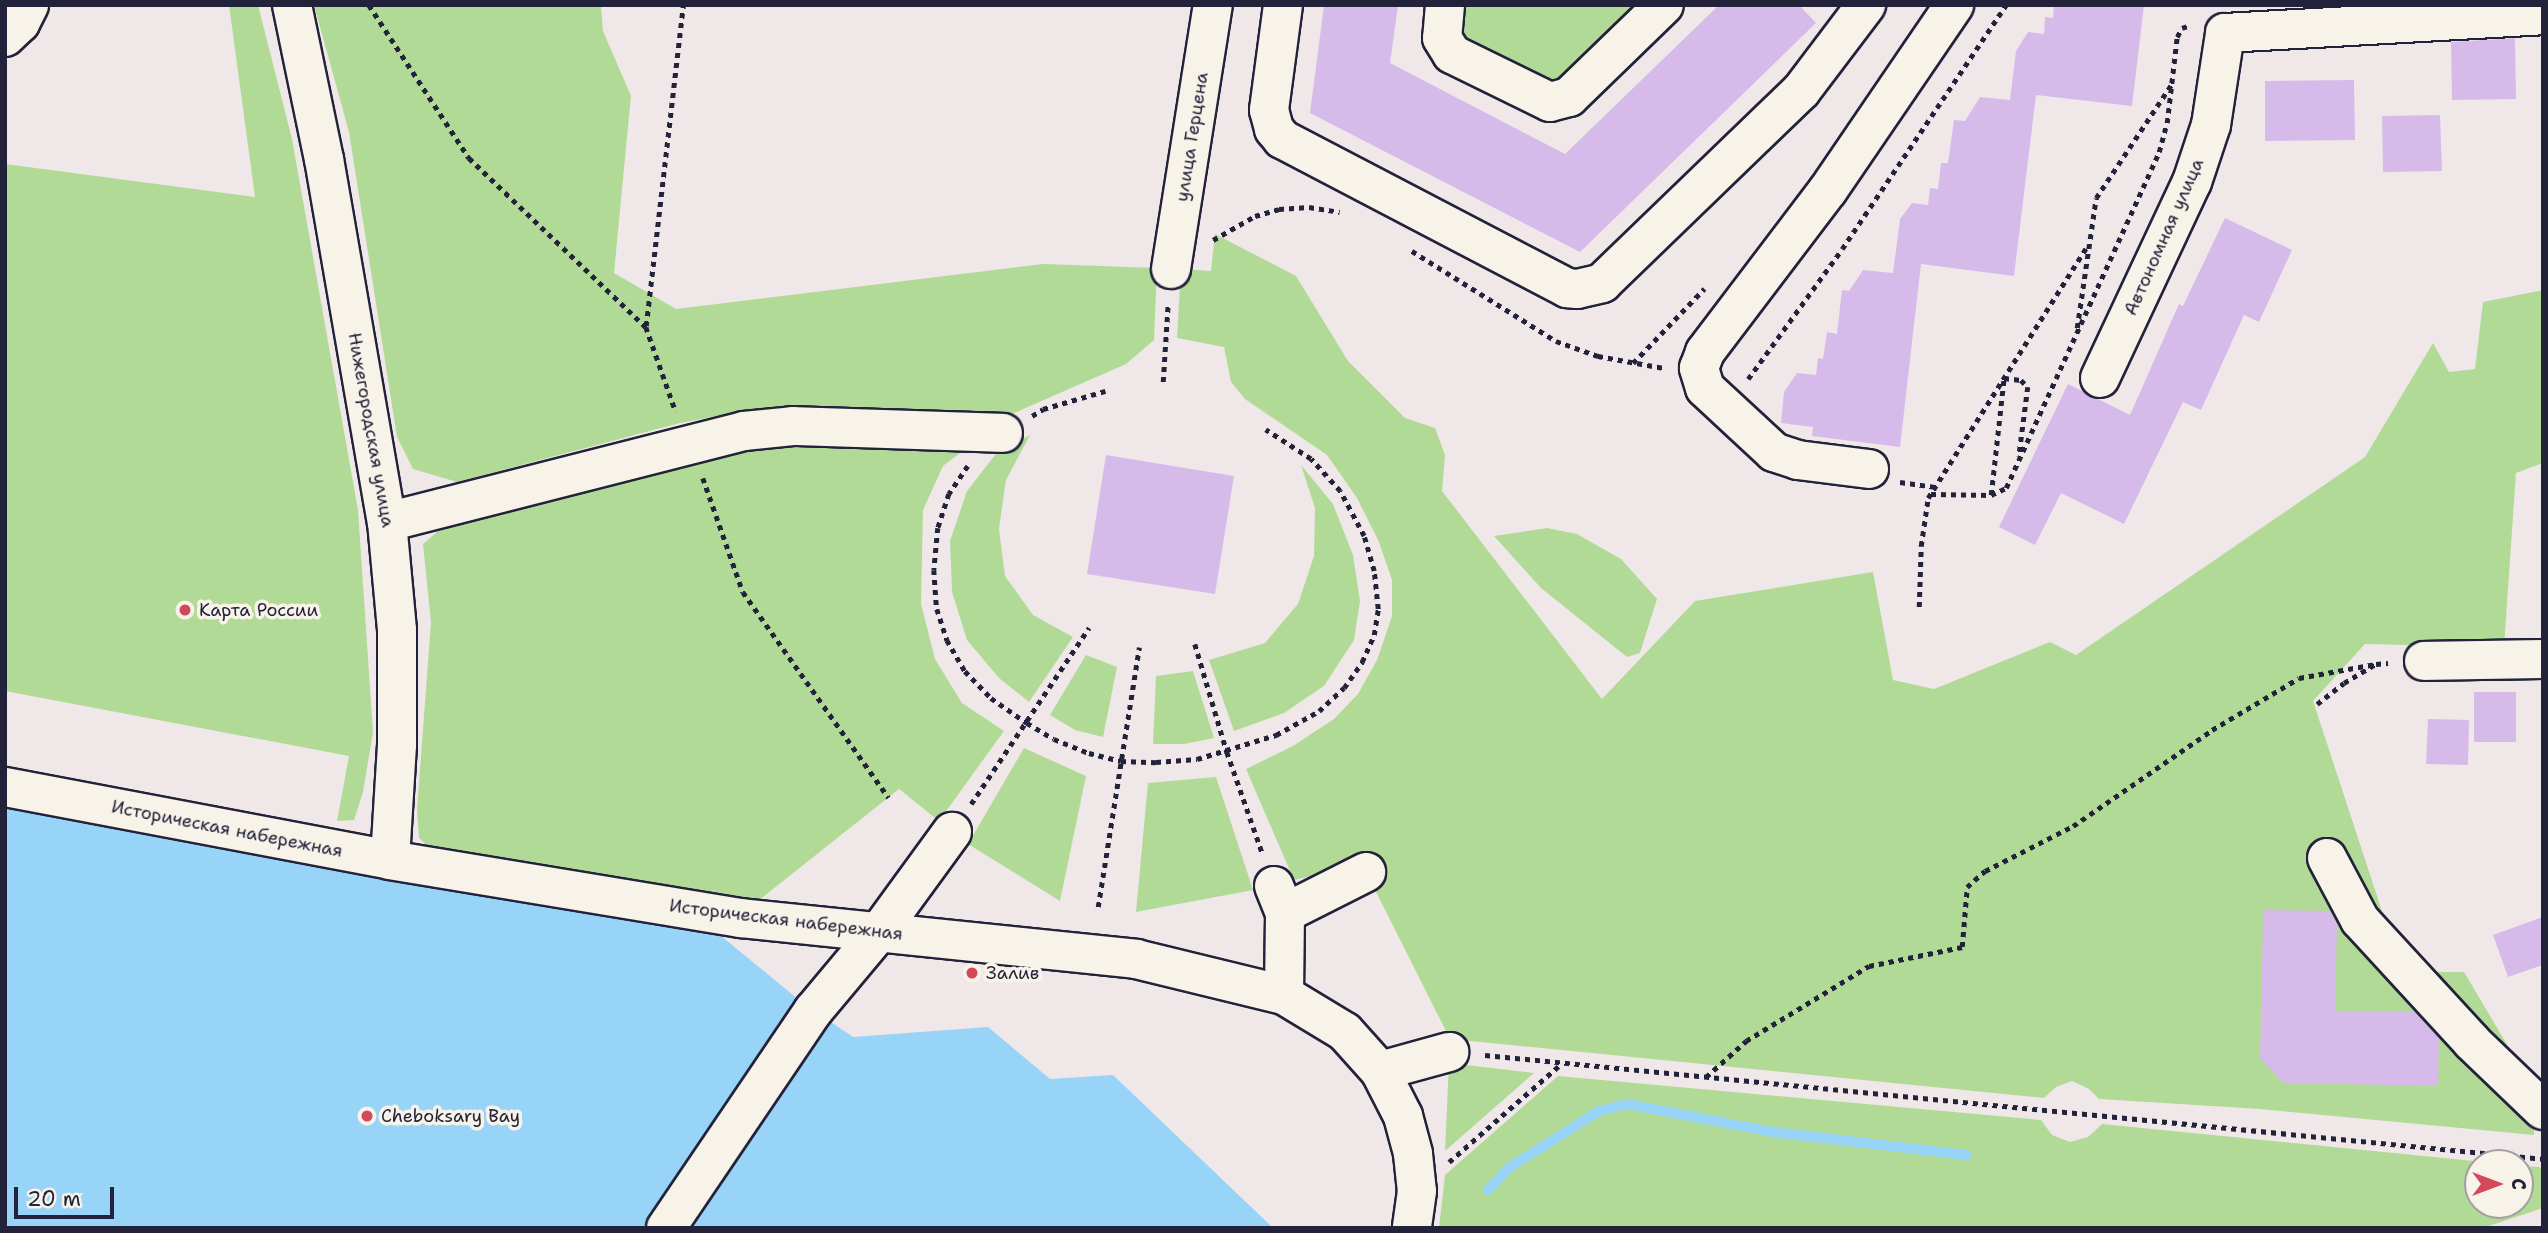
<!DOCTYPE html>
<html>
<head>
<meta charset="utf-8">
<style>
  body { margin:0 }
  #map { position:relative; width:2548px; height:1233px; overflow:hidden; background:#f0e8e8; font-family:"Shantell Sans",sans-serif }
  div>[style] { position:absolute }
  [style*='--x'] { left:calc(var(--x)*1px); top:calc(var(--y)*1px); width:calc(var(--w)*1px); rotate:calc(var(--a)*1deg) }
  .green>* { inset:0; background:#b1da97 }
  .water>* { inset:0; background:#98d3f8 }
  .stream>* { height:10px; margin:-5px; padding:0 5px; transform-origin:5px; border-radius:5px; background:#98d3f8 }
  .building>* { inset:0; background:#d6bbea }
  .path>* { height:4.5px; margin-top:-2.25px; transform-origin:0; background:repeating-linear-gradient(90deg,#22223b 0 5px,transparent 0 10px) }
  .roads { filter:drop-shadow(2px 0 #22223b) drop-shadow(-2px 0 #22223b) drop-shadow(0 2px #22223b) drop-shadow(0 -2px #22223b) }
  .minor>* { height:38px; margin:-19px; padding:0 19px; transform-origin:19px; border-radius:19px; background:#f7f3e8 }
  .dots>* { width:19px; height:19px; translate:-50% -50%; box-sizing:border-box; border:4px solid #f7f3e8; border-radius:50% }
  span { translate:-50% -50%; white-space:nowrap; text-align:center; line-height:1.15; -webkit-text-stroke:7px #f7f3e8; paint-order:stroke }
  .street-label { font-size:18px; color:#22223b }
  .poi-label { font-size:18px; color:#22223b }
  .left { translate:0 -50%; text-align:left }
  .frame { position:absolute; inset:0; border:7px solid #22223b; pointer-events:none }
  .north { position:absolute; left:2464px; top:1149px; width:70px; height:70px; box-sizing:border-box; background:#f7f3e8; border:2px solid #a29fa3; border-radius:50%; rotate:90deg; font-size:19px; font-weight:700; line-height:28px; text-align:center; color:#22223b }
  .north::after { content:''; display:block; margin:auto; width:24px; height:32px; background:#d1495b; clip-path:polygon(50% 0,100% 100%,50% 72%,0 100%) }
  .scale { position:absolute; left:14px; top:1187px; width:100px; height:32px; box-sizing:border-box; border:4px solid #22223b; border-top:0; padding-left:9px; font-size:21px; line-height:24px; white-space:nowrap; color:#22223b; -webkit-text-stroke:5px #f7f3e8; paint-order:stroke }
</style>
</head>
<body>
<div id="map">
  <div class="green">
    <i style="clip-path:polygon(229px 5px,258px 5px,292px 139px,358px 510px,373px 732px,363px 792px,354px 820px,337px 821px,349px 756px,5px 691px,5px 164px,255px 197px)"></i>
    <i style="clip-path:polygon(314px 5px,601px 5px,603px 31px,631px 96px,614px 273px,676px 309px,1043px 264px,1157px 268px,1154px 340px,1126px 364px,1005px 417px,754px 409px,680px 423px,457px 482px,413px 469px,397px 437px,349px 132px)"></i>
    <i style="clip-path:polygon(1458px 5px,1649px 5px,1554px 86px,1459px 36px)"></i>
    <i style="clip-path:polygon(1215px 234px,1296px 276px,1348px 361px,1405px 418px,1435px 428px,1445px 455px,1442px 491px,1602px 699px,1695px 601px,1873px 572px,1893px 680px,1934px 689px,2050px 642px,2076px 655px,2365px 457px,2433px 343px,2449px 372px,2475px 369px,2483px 302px,2543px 290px,2543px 463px,2516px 473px,2504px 647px,2365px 644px,2313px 701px,2402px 972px,2464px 972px,2534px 1090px,2534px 1135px,2260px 1109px,2099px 1099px,2089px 1089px,2072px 1081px,2056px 1087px,2044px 1098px,1450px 1039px,1362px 864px,1294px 880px,1246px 769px,1293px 746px,1334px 719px,1358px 694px,1377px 660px,1392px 616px,1392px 580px,1379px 542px,1357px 498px,1327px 455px,1245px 399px,1231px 382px,1224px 347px,1177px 338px,1181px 269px,1211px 271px)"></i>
    <i style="clip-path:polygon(1030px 435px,1006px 480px,999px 529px,1005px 576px,1033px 615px,1073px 637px,1029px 702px,999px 678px,967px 640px,952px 592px,950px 541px,967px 491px,995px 455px)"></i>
    <i style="clip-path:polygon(755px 443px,969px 446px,943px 466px,923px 510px,921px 604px,935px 659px,962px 703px,1004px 731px,939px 821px,899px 789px,758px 901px,431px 849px,419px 838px,417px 810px,431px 622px,423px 544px,464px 509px)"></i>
    <i style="clip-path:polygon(1301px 465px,1333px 504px,1353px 555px,1360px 601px,1354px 640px,1324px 686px,1284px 713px,1234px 731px,1209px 660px,1265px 643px,1298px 604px,1314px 556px,1315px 508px)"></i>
    <i style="clip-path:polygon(1547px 528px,1577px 534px,1621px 559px,1657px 599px,1640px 653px,1627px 657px,1541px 588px,1494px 536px)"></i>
    <i style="clip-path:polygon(1086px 655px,1117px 667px,1103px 737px,1075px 730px,1050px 715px)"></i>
    <i style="clip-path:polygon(1193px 671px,1214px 738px,1184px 744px,1153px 744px,1156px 676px)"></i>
    <i style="clip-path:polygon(1024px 748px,1086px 776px,1060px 901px,968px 844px)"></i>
    <i style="clip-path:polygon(1216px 777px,1253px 890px,1136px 912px,1148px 783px)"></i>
    <i style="clip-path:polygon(1449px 1063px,1534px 1073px,1445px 1151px)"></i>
    <i style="clip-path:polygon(1558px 1076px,2041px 1120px,2052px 1135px,2070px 1142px,2088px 1137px,2102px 1124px,2494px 1163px,2478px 1163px,2478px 1205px,2520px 1205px,2520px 1166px,2539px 1167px,2543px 1169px,2543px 1208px,2483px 1228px,1439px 1228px,1445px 1175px)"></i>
  </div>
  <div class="water">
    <i style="clip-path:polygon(5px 805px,720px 935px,805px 1005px,653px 1228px,5px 1228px)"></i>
    <i style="clip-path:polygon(822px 1016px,853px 1037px,988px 1027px,1050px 1079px,1113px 1075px,1273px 1228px,679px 1228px)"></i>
  </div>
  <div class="stream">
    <i style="--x:1488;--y:1190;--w:32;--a:-46"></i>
    <i style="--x:1510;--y:1167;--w:105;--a:-32.2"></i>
    <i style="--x:1599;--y:1111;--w:29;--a:-14"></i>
    <i style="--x:1627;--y:1104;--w:149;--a:10.9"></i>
    <i style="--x:1773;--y:1132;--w:195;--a:6.8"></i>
  </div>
  <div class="building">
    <i style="clip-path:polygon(1324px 5px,1398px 5px,1390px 63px,1565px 154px,1719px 5px,1799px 5px,1816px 23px,1580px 252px,1310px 113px)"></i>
    <i style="clip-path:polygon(2054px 5px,2144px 5px,2132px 106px,2036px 95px,2014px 276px,1921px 264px,1900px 447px,1812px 436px,1813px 427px,1781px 423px,1784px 392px,1797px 373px,1816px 375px,1818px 358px,1823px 359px,1827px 332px,1837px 334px,1842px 290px,1849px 291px,1863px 270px,1893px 273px,1900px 219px,1912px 203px,1928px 205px,1930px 188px,1938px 189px,1941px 163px,1948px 163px,1954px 120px,1965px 121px,1980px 97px,2010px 100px,2016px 51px,2028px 32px,2044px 34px,2045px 17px,2053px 18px)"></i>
    <i style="clip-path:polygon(2515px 38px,2516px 99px,2452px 100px,2451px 42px)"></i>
    <i style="clip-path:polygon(2354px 80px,2355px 140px,2265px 141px,2265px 81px)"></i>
    <i style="clip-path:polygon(2440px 115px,2442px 171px,2383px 172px,2382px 116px)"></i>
    <i style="clip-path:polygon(2225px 218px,2292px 250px,2259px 322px,2244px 315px,2201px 410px,2183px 402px,2124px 524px,2061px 493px,2035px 545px,1999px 527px,2068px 384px,2130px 415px,2179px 304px,2183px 306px)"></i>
    <i style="clip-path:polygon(1106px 455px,1234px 476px,1215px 594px,1087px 574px)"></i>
    <i style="clip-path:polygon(2474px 692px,2516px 692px,2516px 742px,2474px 742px)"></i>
    <i style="clip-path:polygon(2428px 719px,2469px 720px,2468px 765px,2426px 764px)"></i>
    <i style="clip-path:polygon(2263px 910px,2330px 911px,2337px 924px,2335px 1011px,2415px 1012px,2439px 1038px,2438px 1086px,2283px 1083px,2260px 1058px)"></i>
    <i style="clip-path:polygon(2543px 917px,2543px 965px,2508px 977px,2493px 935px)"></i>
  </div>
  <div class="path">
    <i style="--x:369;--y:5;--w:183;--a:56.8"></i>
    <i style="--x:469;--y:158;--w:245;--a:43.7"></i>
    <i style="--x:646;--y:327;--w:90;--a:70.6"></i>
    <i style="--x:1213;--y:240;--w:48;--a:-29.7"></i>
    <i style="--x:1255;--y:216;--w:25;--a:-16"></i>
    <i style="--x:1279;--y:209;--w:30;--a:-4"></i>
    <i style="--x:1309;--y:207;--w:31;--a:9"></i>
    <i style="--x:1412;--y:251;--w:170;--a:32"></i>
    <i style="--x:1556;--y:341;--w:45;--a:19.7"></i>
    <i style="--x:1598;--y:356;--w:67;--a:10.3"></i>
    <i style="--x:646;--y:326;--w:323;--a:-83.4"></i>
    <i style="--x:2077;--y:328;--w:131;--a:-81.7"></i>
    <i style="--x:2096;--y:198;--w:136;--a:-56.4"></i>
    <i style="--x:1633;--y:363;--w:103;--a:-46.2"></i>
    <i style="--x:2004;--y:378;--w:17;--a:7"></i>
    <i style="--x:2021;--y:380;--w:10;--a:45"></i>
    <i style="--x:2028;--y:387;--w:70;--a:97.4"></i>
    <i style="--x:1748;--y:379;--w:160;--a:-54.1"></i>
    <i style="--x:1842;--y:249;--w:294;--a:-56.1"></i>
    <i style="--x:1163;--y:382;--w:79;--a:-86.4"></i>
    <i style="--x:1032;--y:416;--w:13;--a:-32"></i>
    <i style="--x:1043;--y:409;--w:65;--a:-16.2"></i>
    <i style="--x:968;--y:466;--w:34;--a:124"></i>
    <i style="--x:949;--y:494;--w:36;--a:108"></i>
    <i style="--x:938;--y:528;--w:42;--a:95.4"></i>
    <i style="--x:934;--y:570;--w:39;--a:86"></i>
    <i style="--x:937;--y:609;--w:33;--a:72"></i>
    <i style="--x:947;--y:640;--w:36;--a:60"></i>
    <i style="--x:965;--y:671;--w:37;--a:46"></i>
    <i style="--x:991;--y:698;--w:44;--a:34.8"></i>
    <i style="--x:1027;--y:723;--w:31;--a:31"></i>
    <i style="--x:1054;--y:739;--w:38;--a:22"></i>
    <i style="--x:1089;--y:753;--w:33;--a:14"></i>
    <i style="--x:1121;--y:761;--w:35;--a:2"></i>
    <i style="--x:1156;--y:762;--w:41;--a:-4.2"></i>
    <i style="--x:1197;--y:759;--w:83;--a:-16.9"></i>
    <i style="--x:1276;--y:735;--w:49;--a:-29.2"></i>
    <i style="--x:1319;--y:711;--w:34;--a:-43"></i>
    <i style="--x:1344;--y:688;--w:32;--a:-55"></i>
    <i style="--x:1362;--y:662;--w:30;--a:-66"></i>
    <i style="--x:1374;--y:635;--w:26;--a:-81"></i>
    <i style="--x:1378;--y:609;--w:38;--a:-96"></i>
    <i style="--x:1374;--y:571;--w:36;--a:-106"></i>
    <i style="--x:1364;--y:536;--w:51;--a:-118.1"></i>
    <i style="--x:1340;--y:491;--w:43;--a:-132.2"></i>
    <i style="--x:1311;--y:459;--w:54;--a:-147.2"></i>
    <i style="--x:703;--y:478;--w:121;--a:70.7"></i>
    <i style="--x:743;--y:592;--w:252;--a:54.7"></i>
    <i style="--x:1900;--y:482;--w:37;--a:8"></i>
    <i style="--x:1931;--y:494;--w:60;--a:1"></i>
    <i style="--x:1991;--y:495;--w:17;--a:-25"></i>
    <i style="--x:2006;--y:488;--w:369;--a:-65.5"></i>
    <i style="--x:2159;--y:152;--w:30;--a:-75"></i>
    <i style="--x:2167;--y:123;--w:87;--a:-83.4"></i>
    <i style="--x:2177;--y:37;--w:10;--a:-61"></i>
    <i style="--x:2182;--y:28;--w:9;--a:-18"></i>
    <i style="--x:1991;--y:495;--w:119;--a:-83.7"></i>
    <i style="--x:1919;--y:607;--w:61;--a:-88.1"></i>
    <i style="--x:1921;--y:546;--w:49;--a:-81.7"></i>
    <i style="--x:1928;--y:498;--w:299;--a:-57.7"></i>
    <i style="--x:1195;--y:644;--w:113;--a:73.5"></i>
    <i style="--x:1227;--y:752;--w:109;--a:70.7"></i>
    <i style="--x:2317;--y:704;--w:34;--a:-38"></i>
    <i style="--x:2344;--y:683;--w:37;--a:-31"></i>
    <i style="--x:2376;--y:664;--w:12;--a:-5"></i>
    <i style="--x:971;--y:804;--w:212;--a:-56.2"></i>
    <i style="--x:1098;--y:907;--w:263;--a:-81"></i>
    <i style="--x:1485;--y:1055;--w:1063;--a:5.61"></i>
    <i style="--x:1706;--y:1077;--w:54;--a:-42"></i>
    <i style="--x:1746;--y:1041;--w:144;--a:-31.4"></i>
    <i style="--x:1869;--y:966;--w:95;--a:-11.5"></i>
    <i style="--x:1962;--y:947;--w:60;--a:-85.2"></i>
    <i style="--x:1967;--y:887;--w:24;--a:-42"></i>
    <i style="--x:1985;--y:871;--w:99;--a:-27.1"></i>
    <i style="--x:2073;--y:826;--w:169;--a:-34.6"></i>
    <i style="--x:2212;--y:730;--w:101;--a:-30.9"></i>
    <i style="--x:2299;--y:678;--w:78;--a:-10.3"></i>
    <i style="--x:1449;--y:1162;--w:149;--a:-41.2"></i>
  </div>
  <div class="roads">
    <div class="minor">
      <i style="--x:292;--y:5;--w:157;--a:78.3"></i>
      <i style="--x:324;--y:159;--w:368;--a:80.2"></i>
      <i style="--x:387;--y:522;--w:108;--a:84.7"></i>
      <i style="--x:397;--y:630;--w:115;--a:90"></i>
      <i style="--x:397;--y:745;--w:115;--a:93.5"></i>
      <i style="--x:1283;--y:5;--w:106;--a:97.6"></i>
      <i style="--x:1269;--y:110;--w:20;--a:75"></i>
      <i style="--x:1274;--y:129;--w:13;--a:51"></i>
      <i style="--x:1282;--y:139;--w:322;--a:27.6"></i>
      <i style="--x:1567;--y:288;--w:10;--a:6"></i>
      <i style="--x:1577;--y:289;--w:26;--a:-13"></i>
      <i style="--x:1602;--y:283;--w:277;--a:-44"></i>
      <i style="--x:1801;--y:91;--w:108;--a:-52.9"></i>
      <i style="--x:1445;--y:5;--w:33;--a:95"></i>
      <i style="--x:1442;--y:38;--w:19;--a:58"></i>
      <i style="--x:1452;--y:54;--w:109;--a:26.1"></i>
      <i style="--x:1550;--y:102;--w:20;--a:-15"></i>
      <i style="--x:1569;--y:97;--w:132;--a:-44.1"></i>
      <i style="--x:5;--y:37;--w:21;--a:-43"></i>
      <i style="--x:20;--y:23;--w:20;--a:-63"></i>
      <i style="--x:1171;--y:269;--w:267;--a:-81"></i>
      <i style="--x:2100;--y:378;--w:217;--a:-64.9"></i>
      <i style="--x:2192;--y:182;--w:60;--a:-71.6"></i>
      <i style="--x:2211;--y:125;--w:93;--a:-81.3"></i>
      <i style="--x:2225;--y:33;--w:319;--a:-3.2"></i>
      <i style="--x:1869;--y:469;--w:72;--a:-172.8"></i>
      <i style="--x:1798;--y:460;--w:25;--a:-162"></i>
      <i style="--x:1774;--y:452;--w:94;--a:-137.2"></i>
      <i style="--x:1705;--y:388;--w:21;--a:-107"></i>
      <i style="--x:1699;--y:368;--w:17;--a:-69"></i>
      <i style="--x:1705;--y:352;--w:203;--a:-52.8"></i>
      <i style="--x:1828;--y:190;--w:224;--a:-55.7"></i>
      <i style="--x:387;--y:522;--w:368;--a:-14.3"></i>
      <i style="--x:744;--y:431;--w:49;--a:-5.8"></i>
      <i style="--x:793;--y:426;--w:210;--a:1.9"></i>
      <i style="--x:2424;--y:661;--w:119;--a:-1"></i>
      <i style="--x:5;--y:787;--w:392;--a:10.7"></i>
      <i style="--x:390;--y:860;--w:356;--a:9.4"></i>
      <i style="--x:741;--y:918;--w:397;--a:5.9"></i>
      <i style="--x:1136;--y:959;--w:152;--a:13.7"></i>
      <i style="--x:1284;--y:995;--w:71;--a:31.2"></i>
      <i style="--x:1345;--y:1032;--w:52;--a:48.1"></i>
      <i style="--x:1380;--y:1071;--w:51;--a:62.9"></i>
      <i style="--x:1403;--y:1116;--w:39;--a:75"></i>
      <i style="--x:1413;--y:1154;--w:37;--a:84"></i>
      <i style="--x:1417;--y:1191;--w:37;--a:98"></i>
      <i style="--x:2327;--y:858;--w:70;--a:62"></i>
      <i style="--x:2360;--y:920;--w:166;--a:47.4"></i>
      <i style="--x:2472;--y:1042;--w:98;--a:43.8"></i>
      <i style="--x:1274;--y:886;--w:29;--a:68"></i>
      <i style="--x:1285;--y:913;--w:82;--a:90.7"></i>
      <i style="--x:1285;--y:913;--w:91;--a:-26.8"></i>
      <i style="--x:1380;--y:1071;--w:72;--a:-15.4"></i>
      <i style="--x:666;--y:1228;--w:262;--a:-55.9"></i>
      <i style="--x:813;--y:1011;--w:103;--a:-50.1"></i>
      <i style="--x:879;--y:932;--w:124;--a:-53.9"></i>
    </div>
  </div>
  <div class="dots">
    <i style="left:185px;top:610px;background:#d1495b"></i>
    <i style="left:972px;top:973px;background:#d1495b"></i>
    <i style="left:367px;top:1116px;background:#d1495b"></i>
  </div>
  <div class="street-label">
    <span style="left:1192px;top:137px;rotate:-81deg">улица Герцена</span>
    <span style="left:2164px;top:237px;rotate:-66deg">Автономная улица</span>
    <span style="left:371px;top:430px;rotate:80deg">Нижегородская улица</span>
    <span style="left:227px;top:829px;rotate:11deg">Историческая набережная</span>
    <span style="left:786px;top:920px;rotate:7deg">Историческая набережная</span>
  </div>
  <div class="poi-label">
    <span class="left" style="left:199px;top:610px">Карта России</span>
    <span class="left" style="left:986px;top:973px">Залив</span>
    <span class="left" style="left:381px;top:1116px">Cheboksary Bay</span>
  </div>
  <div class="frame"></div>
  <div class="north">С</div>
  <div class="scale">20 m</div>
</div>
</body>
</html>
